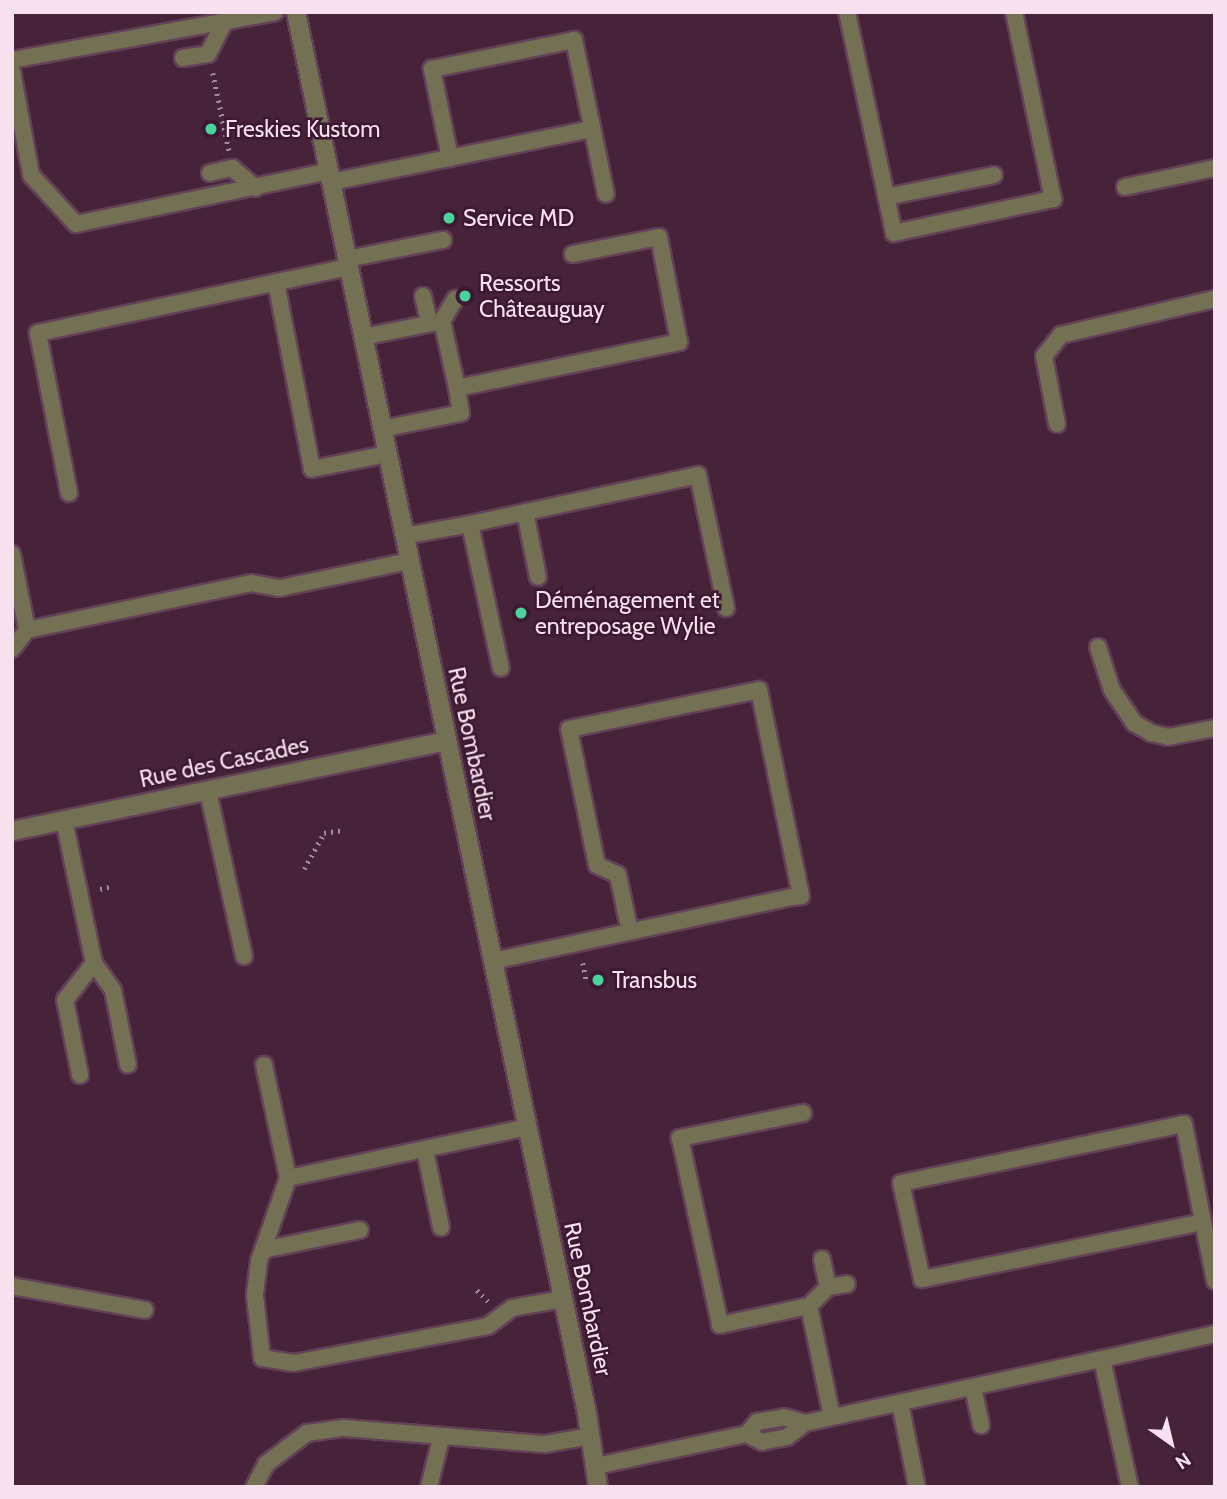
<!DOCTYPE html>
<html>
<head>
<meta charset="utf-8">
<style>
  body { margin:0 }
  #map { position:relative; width:1227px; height:1499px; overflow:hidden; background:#47233a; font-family:Cabin,sans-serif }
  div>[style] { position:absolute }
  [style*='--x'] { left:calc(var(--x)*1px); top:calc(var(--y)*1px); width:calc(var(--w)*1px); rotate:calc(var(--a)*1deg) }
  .path>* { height:4.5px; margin-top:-2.25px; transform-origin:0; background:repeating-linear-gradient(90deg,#a88a9c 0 2px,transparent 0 7px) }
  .roads { filter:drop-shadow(2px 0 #634157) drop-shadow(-2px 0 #634157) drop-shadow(0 2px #634157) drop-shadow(0 -2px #634157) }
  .lane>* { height:16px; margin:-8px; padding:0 8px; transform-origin:8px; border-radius:8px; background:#737053 }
  .street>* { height:18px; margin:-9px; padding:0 9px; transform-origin:9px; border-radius:9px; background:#737053 }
  .dots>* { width:19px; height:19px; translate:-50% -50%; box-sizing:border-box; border:4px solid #3c1930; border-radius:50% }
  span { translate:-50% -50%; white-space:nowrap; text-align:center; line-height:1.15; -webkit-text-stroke:5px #3c1930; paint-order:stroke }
  .poi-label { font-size:23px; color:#f8e0ee }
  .left { translate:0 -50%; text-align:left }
  .street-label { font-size:23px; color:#f8e0ee }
  .frame { position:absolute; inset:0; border:14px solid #f8e0ee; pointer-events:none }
  .north { position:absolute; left:1136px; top:1408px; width:70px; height:70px; -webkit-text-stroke:5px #3c1930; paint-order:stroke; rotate:146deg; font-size:19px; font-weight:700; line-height:28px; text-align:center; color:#f8e0ee }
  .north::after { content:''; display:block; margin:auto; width:24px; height:32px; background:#f8e0ee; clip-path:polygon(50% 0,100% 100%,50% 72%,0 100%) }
</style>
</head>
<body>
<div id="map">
  <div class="path">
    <i style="--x:213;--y:73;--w:79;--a:78.3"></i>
    <i style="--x:304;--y:869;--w:41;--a:-60.9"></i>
    <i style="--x:324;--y:833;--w:19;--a:-9"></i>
    <i style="--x:100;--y:889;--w:12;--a:-14"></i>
    <i style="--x:583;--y:963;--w:20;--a:79"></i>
    <i style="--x:477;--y:1290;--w:17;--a:45"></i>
  </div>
  <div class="roads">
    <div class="lane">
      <i style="--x:847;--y:12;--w:226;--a:78"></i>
      <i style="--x:894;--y:233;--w:163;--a:-12.1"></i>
      <i style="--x:1053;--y:199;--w:191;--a:-101.8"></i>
      <i style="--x:183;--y:58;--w:25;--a:-9"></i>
      <i style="--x:208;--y:54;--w:35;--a:-63"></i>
      <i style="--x:12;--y:60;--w:267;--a:-10.3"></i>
      <i style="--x:12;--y:71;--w:106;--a:79.6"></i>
      <i style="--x:31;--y:175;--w:67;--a:47.4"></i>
      <i style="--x:76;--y:224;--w:258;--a:-11.8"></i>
      <i style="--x:450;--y:158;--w:91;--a:-101.4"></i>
      <i style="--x:432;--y:69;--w:145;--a:-11.5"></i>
      <i style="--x:574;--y:40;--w:157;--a:78.3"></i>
      <i style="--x:210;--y:173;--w:23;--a:-13"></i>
      <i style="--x:232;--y:168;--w:31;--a:40"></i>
      <i style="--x:331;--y:182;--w:266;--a:-11.5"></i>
      <i style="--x:1125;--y:187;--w:92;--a:-11.9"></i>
      <i style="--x:886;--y:197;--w:110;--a:-11.5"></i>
      <i style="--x:347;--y:259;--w:98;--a:-11.2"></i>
      <i style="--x:276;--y:282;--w:190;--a:79.1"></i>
      <i style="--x:312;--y:469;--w:76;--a:-11.3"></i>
      <i style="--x:423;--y:296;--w:28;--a:77"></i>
      <i style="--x:442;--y:321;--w:26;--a:-59"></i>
      <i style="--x:363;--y:337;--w:81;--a:-11.4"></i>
      <i style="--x:442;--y:321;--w:69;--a:77.4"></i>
      <i style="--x:457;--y:388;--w:25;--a:81"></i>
      <i style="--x:461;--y:413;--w:81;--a:168.6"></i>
      <i style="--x:457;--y:388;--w:227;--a:-11.7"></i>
      <i style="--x:679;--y:342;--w:107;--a:-100.8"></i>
      <i style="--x:659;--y:237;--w:88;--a:168.8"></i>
      <i style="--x:1057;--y:424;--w:69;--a:-100.8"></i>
      <i style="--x:1044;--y:356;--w:27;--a:-51"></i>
      <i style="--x:1061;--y:335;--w:158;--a:-13.2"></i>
      <i style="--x:69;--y:493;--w:163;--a:-101"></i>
      <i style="--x:38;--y:333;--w:317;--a:-12"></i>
      <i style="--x:525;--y:512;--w:66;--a:78.7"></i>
      <i style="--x:470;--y:524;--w:233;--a:-12.1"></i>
      <i style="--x:698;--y:475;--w:136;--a:78.1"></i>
      <i style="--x:404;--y:536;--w:67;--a:-10.3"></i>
      <i style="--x:470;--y:524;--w:147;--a:77.9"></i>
      <i style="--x:12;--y:554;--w:77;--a:78.8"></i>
      <i style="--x:1098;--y:647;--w:45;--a:72"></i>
      <i style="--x:1112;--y:690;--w:40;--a:56"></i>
      <i style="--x:1134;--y:723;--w:20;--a:30"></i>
      <i style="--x:1151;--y:733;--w:17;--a:13"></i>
      <i style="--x:1168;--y:737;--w:48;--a:-10.8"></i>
      <i style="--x:12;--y:649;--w:24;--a:-52"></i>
      <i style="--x:27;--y:630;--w:229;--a:-11.8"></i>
      <i style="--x:251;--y:583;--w:29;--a:10"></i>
      <i style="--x:280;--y:588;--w:132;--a:-11.8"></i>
      <i style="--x:208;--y:791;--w:169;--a:77.7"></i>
      <i style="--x:64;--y:820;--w:146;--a:78.2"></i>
      <i style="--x:94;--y:963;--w:33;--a:55"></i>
      <i style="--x:113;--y:990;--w:76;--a:78.7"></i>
      <i style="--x:492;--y:961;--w:49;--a:-11.8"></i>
      <i style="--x:540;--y:951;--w:258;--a:-12.1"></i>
      <i style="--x:792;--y:897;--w:9;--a:-6"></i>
      <i style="--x:801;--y:896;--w:210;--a:-101.5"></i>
      <i style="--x:759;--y:690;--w:194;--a:168.4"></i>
      <i style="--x:569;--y:729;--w:139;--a:78.4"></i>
      <i style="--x:597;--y:865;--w:23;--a:25"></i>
      <i style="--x:618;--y:875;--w:58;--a:78.1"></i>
      <i style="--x:264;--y:1065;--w:116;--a:78"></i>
      <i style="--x:288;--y:1178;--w:244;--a:-12"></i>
      <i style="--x:80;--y:1075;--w:76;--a:-101.3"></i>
      <i style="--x:65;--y:1000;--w:47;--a:-51.9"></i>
      <i style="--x:803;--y:1113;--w:126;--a:168.5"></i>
      <i style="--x:680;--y:1138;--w:191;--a:77.9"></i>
      <i style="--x:720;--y:1325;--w:91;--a:-12.1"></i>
      <i style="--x:809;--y:1306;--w:113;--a:78.3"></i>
      <i style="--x:425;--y:1150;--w:79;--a:78.3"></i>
      <i style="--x:288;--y:1178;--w:88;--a:109.3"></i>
      <i style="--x:259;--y:1261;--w:35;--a:97"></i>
      <i style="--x:255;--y:1296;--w:62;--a:83.6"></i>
      <i style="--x:262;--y:1358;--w:32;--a:9"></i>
      <i style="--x:294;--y:1363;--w:197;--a:-10.8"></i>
      <i style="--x:488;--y:1326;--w:30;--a:-37"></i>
      <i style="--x:512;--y:1308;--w:52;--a:-10"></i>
      <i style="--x:1203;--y:1222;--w:287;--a:168.5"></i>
      <i style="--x:922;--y:1279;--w:98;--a:-102.3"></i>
      <i style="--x:901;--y:1183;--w:289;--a:-11.8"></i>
      <i style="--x:1184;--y:1124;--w:100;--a:79"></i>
      <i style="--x:1203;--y:1222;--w:60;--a:78.5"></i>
      <i style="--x:263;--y:1250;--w:99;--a:-11.7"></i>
      <i style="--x:822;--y:1259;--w:29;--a:78"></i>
      <i style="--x:12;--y:1286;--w:135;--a:10.2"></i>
      <i style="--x:809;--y:1306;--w:27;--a:-45"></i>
      <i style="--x:828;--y:1287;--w:19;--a:-9"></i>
      <i style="--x:1102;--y:1359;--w:116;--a:-12.5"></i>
      <i style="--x:973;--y:1387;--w:39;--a:78"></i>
      <i style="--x:900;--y:1403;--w:86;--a:78.6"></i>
      <i style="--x:805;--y:1423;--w:304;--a:-12.2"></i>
      <i style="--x:1102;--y:1359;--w:131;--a:77.7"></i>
      <i style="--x:596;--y:1466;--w:154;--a:-12"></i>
      <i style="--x:747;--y:1434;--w:16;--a:-50"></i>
      <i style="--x:757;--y:1422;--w:27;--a:-10"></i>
      <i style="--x:784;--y:1417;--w:22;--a:16"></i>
      <i style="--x:805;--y:1423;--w:23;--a:142"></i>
      <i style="--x:787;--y:1437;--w:25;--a:169"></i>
      <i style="--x:762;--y:1442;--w:17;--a:-152"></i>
      <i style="--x:254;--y:1487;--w:26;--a:-62"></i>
      <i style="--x:266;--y:1464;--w:51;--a:-37.1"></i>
      <i style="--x:307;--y:1433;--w:37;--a:-8"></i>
      <i style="--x:344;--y:1428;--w:202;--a:4.6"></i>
      <i style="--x:545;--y:1444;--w:47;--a:-9.9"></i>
      <i style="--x:429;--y:1487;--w:50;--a:-76.2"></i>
    </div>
    <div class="street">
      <i style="--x:296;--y:12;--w:1432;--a:78.27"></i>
      <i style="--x:587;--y:1414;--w:74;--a:81.4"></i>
      <i style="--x:12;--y:831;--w:444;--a:-11.7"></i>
    </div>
  </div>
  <div class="dots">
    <i style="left:211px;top:129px;background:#4ad49c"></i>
    <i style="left:449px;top:218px;background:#4ad49c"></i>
    <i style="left:465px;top:296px;background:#4ad49c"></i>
    <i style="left:521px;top:613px;background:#4ad49c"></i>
    <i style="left:598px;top:980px;background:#4ad49c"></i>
  </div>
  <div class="poi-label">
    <span class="left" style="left:225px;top:129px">Freskies Kustom</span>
    <span class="left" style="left:463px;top:218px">Service MD</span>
    <span class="left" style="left:479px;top:296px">Ressorts<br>Châteauguay</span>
    <span class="left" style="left:535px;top:613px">Déménagement et<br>entreposage Wylie</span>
    <span class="left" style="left:612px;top:980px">Transbus</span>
  </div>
  <div class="street-label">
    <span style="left:472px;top:744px;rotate:78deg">Rue Bombardier</span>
    <span style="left:224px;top:762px;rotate:-12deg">Rue des Cascades</span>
    <span style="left:588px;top:1299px;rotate:78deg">Rue Bombardier</span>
  </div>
  <div class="frame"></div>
  <div class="north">N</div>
</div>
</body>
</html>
